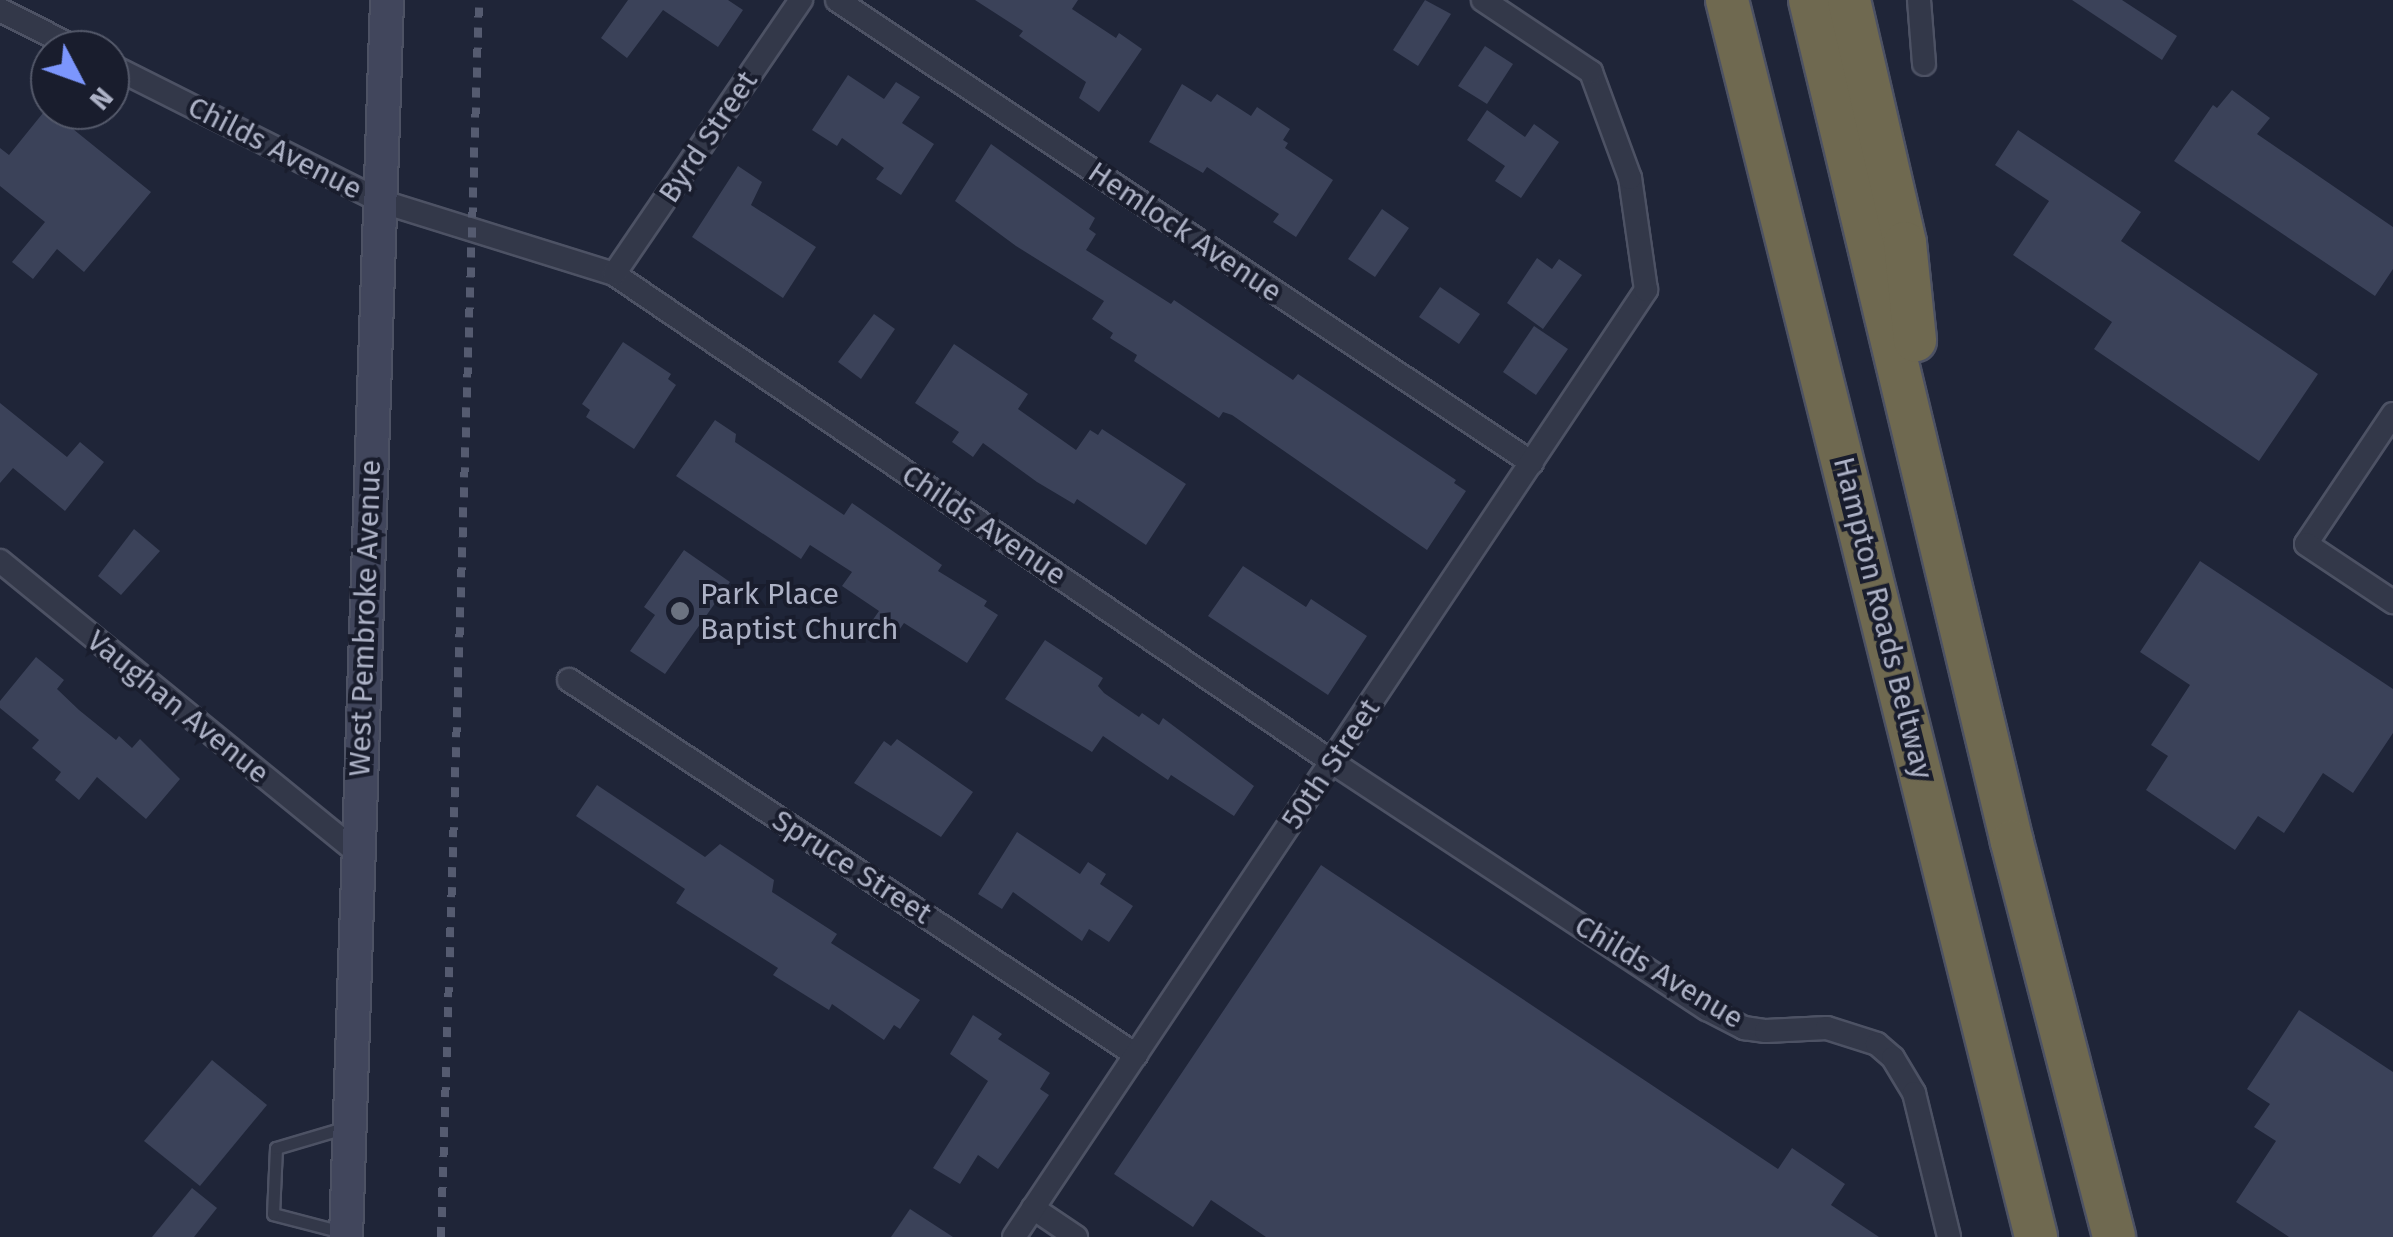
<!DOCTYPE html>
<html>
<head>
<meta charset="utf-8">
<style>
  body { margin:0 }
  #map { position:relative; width:2393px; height:1237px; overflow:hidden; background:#1f2538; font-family:"Fira Sans",sans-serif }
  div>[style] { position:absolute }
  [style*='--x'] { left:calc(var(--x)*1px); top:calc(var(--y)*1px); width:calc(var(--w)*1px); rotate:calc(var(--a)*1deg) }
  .building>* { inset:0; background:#3b4259 }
  .roads { filter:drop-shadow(2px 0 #4d5264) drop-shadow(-2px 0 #4d5264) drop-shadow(0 2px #4d5264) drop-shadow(0 -2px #4d5264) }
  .lane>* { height:11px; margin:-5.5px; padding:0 5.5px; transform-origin:5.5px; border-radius:5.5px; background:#333849 }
  .street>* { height:22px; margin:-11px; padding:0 11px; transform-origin:11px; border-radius:11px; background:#333849 }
  .secondary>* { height:32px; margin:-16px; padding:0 16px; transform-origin:16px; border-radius:16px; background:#41465c }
  .highway>* { height:42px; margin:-21px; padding:0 21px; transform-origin:21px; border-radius:21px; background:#6f6950 }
  .rail>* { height:8px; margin-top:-4px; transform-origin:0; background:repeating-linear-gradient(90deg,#555b70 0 10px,transparent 0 20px) }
  .dots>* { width:28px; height:28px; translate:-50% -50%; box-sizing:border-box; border:5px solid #191d2d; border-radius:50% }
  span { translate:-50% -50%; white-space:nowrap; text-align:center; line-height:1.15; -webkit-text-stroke:8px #191d2d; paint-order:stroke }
  .street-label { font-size:30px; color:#adb2c6 }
  .poi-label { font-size:30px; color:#adb2c6 }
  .left { translate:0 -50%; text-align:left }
  .north { position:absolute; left:30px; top:30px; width:100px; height:100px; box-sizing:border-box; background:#191d2d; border:2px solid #54596a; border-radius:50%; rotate:131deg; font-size:28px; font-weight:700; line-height:40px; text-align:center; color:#adb2c6 }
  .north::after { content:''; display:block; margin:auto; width:35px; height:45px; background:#7c96fc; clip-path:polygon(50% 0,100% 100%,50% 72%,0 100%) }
</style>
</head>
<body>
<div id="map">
  <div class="building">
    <i style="clip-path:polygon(628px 0,728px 0,743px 10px,718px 47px,663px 10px,627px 58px,601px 38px)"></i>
    <i style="clip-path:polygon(975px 0,1078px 0,1072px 9px,1116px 38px,1119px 33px,1142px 49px,1099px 112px,1079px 98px,1086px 82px,1019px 36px,1023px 31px)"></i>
    <i style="clip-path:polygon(1425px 0,1451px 14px,1418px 66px,1393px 50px)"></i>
    <i style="clip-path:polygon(2072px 0,2122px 0,2177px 36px,2162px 60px)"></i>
    <i style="clip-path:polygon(1485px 46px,1513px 64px,1487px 104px,1458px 86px)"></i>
    <i style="clip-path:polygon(848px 75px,884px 99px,896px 82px,920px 97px,902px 123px,934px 144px,901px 195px,876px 179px,884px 168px,842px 138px,837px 146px,812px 130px)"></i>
    <i style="clip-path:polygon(1182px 84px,1211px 102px,1217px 94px,1251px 116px,1257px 107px,1290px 129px,1283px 140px,1288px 143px,1285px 148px,1333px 180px,1296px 237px,1273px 222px,1279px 214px,1207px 167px,1203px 173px,1149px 142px)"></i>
    <i style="clip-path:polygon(2232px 90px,2270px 118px,2257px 134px,2393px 227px,2393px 269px,2375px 296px,2174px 161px,2213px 105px,2217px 108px)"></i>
    <i style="clip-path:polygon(47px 108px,151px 192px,84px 272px,57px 249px,33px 279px,12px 262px,45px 222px,0 186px,0 148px,9px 155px)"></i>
    <i style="clip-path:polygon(1487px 110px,1525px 137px,1534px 124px,1559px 142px,1521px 198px,1495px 181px,1505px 166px,1467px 140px)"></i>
    <i style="clip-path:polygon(2018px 130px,2141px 212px,2121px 241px,2318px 374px,2259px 461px,2094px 349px,2112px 322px,2013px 255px,2049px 201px,1995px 165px)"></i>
    <i style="clip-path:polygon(991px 144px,1095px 218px,1089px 229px,1096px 234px,1086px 250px,1171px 304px,1174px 300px,1293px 380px,1298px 374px,1456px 480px,1454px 483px,1466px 491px,1427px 550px,1232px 415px,1223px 412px,1219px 418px,1134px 361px,1137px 355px,1110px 338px,1113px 333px,1092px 319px,1104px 301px,1016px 246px,955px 201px)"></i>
    <i style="clip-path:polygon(738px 166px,762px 182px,751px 205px,816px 247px,783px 298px,692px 237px)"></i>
    <i style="clip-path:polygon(1382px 209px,1409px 228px,1375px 277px,1348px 259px)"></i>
    <i style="clip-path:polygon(1537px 258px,1552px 269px,1559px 259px,1582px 275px,1543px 329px,1507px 303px)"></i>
    <i style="clip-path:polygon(1440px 287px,1480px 314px,1459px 344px,1419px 317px)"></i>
    <i style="clip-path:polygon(874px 314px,895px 329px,861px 379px,838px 362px)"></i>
    <i style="clip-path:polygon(1534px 326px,1568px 349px,1536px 395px,1503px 372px)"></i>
    <i style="clip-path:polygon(623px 342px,671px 374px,668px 379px,676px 385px,634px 449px,586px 417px,590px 410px,582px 404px)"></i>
    <i style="clip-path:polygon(954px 344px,1028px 394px,1018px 409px,1076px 450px,1090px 430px,1098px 435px,1102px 429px,1186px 484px,1146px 545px,1077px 499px,1074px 504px,1037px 482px,983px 443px,973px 457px,952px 442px,959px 432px,915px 403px)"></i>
    <i style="clip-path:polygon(0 403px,67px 457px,80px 442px,104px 462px,65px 511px,13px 468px,0 483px)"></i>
    <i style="clip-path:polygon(715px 420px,736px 434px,735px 442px,844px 515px,852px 503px,942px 565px,938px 571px,987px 601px,984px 606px,998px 615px,967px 663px,904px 623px,895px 636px,872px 621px,879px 611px,842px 586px,852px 572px,810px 545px,801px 559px,676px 476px)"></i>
    <i style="clip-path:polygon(134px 529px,160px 551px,121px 595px,98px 576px)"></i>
    <i style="clip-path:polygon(684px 550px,730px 582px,665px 674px,630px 651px,655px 615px,644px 607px)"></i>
    <i style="clip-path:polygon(2200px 561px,2393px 689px,2393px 733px,2353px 793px,2323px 773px,2284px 833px,2258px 816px,2235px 850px,2146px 790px,2168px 756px,2151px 745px,2190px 685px,2140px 652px)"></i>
    <i style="clip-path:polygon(1243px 566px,1306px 607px,1311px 599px,1367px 636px,1328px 695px,1208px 616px)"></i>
    <i style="clip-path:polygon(1045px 640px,1103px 678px,1098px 686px,1104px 693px,1139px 717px,1142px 713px,1159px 725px,1163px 718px,1254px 786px,1234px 816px,1171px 775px,1168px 780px,1103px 736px,1092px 752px,1005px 699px)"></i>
    <i style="clip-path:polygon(36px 657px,64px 680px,57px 689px,79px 710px,116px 740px,119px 736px,132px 748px,140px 739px,180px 779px,146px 819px,97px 777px,79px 800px,55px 780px,61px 772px,32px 748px,39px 740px,0 708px,0 701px)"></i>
    <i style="clip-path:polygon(897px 739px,973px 792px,941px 837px,854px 783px,884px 741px,891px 746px)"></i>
    <i style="clip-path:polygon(597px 785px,705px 857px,720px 844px,774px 880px,772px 892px,837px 934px,831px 943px,920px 1000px,900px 1029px,894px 1025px,884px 1040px,832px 1004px,829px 1010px,773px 975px,778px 968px,676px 903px,685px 889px,576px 816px)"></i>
    <i style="clip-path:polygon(1017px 832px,1080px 874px,1088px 862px,1106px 874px,1100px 884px,1133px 906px,1109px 942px,1089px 929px,1082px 941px,1013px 892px,1002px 909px,978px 894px)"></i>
    <i style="clip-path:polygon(1321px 865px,1778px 1169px,1792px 1148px,1845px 1184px,1831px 1205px,1879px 1237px,1266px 1237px,1211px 1200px,1193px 1227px,1114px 1174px)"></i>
    <i style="clip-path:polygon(2299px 1010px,2393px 1072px,2393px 1237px,2289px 1237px,2236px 1202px,2276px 1141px,2254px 1127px,2270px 1104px,2247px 1089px)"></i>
    <i style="clip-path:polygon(973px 1015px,1002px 1034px,998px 1039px,1050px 1073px,1040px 1089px,1049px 1095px,998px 1169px,978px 1155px,960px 1184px,933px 1168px,988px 1081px,950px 1054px)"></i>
    <i style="clip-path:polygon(212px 1060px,267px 1105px,200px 1186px,144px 1141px)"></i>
    <i style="clip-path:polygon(192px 1188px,217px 1208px,194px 1237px,152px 1237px)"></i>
    <i style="clip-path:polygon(910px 1209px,953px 1237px,891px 1237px)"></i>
  </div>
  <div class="roads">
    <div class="lane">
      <i style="--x:342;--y:1232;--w:71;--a:-165.4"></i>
      <i style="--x:273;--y:1214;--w:66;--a:-87.4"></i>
      <i style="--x:276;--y:1148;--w:74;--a:-16.5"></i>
    </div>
    <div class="street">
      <i style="--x:837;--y:0;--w:835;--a:33.67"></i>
      <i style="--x:1919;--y:0;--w:64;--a:85.5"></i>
      <i style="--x:0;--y:10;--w:89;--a:26.6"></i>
      <i style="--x:110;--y:65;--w:302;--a:26.7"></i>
      <i style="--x:380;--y:201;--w:245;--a:17.3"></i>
      <i style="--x:614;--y:274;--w:868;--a:34.2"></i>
      <i style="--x:1332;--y:762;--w:449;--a:33.4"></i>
      <i style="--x:1707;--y:1009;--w:42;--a:27.2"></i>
      <i style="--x:1744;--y:1028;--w:22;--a:8"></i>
      <i style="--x:1766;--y:1031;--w:61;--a:-2.8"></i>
      <i style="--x:1827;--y:1028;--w:52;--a:17.7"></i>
      <i style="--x:1877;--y:1044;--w:21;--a:41"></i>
      <i style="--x:1893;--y:1058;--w:41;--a:59"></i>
      <i style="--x:1914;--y:1093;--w:148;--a:76.3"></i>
      <i style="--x:614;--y:274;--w:332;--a:-55.7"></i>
      <i style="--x:2393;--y:414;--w:156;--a:123.8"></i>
      <i style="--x:2306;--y:544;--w:105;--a:33.7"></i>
      <i style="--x:0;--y:561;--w:461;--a:39.2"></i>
      <i style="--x:569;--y:680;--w:680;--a:33.48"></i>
      <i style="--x:1033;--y:1208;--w:52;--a:34"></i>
      <i style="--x:1014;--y:1237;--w:1139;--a:-56.28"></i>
      <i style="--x:1646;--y:290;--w:113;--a:-98.1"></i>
      <i style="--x:1630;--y:178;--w:113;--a:-110.2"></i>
      <i style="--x:1591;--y:72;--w:130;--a:-146.3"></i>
    </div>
    <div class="secondary">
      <i style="--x:346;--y:1237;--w:1238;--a:-88.1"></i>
    </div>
    <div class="highway">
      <i style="--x:1727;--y:0;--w:1275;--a:75.97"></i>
      <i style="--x:1810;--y:0;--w:866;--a:76.51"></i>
      <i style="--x:2012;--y:842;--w:408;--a:75.5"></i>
      <i style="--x:1849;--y:0;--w:249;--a:77"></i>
      <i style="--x:1905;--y:243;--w:98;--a:84.1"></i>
    </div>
  </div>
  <div class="rail">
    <i style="--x:441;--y:1237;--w:1238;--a:-88.24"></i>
  </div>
  <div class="dots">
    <i style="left:680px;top:611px;background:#6b7280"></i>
  </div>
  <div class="street-label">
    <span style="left:708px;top:137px;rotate:-56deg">Byrd Street</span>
    <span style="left:275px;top:148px;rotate:27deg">Childs Avenue</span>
    <span style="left:1185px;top:232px;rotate:34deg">Hemlock Avenue</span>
    <span style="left:984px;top:525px;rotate:34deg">Childs Avenue</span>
    <span style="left:365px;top:618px;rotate:-88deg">West Pembroke Avenue</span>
    <span style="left:1883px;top:618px;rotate:76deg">Hampton Roads Beltway</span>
    <span style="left:178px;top:707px;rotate:39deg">Vaughan Avenue</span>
    <span style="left:1331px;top:764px;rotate:-56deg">50th Street</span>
    <span style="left:852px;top:867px;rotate:33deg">Spruce Street</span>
    <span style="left:1659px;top:972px;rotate:31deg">Childs Avenue</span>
  </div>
  <div class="poi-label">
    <span class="left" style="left:700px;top:611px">Park Place<br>Baptist Church</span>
  </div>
  <div class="north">N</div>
</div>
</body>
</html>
